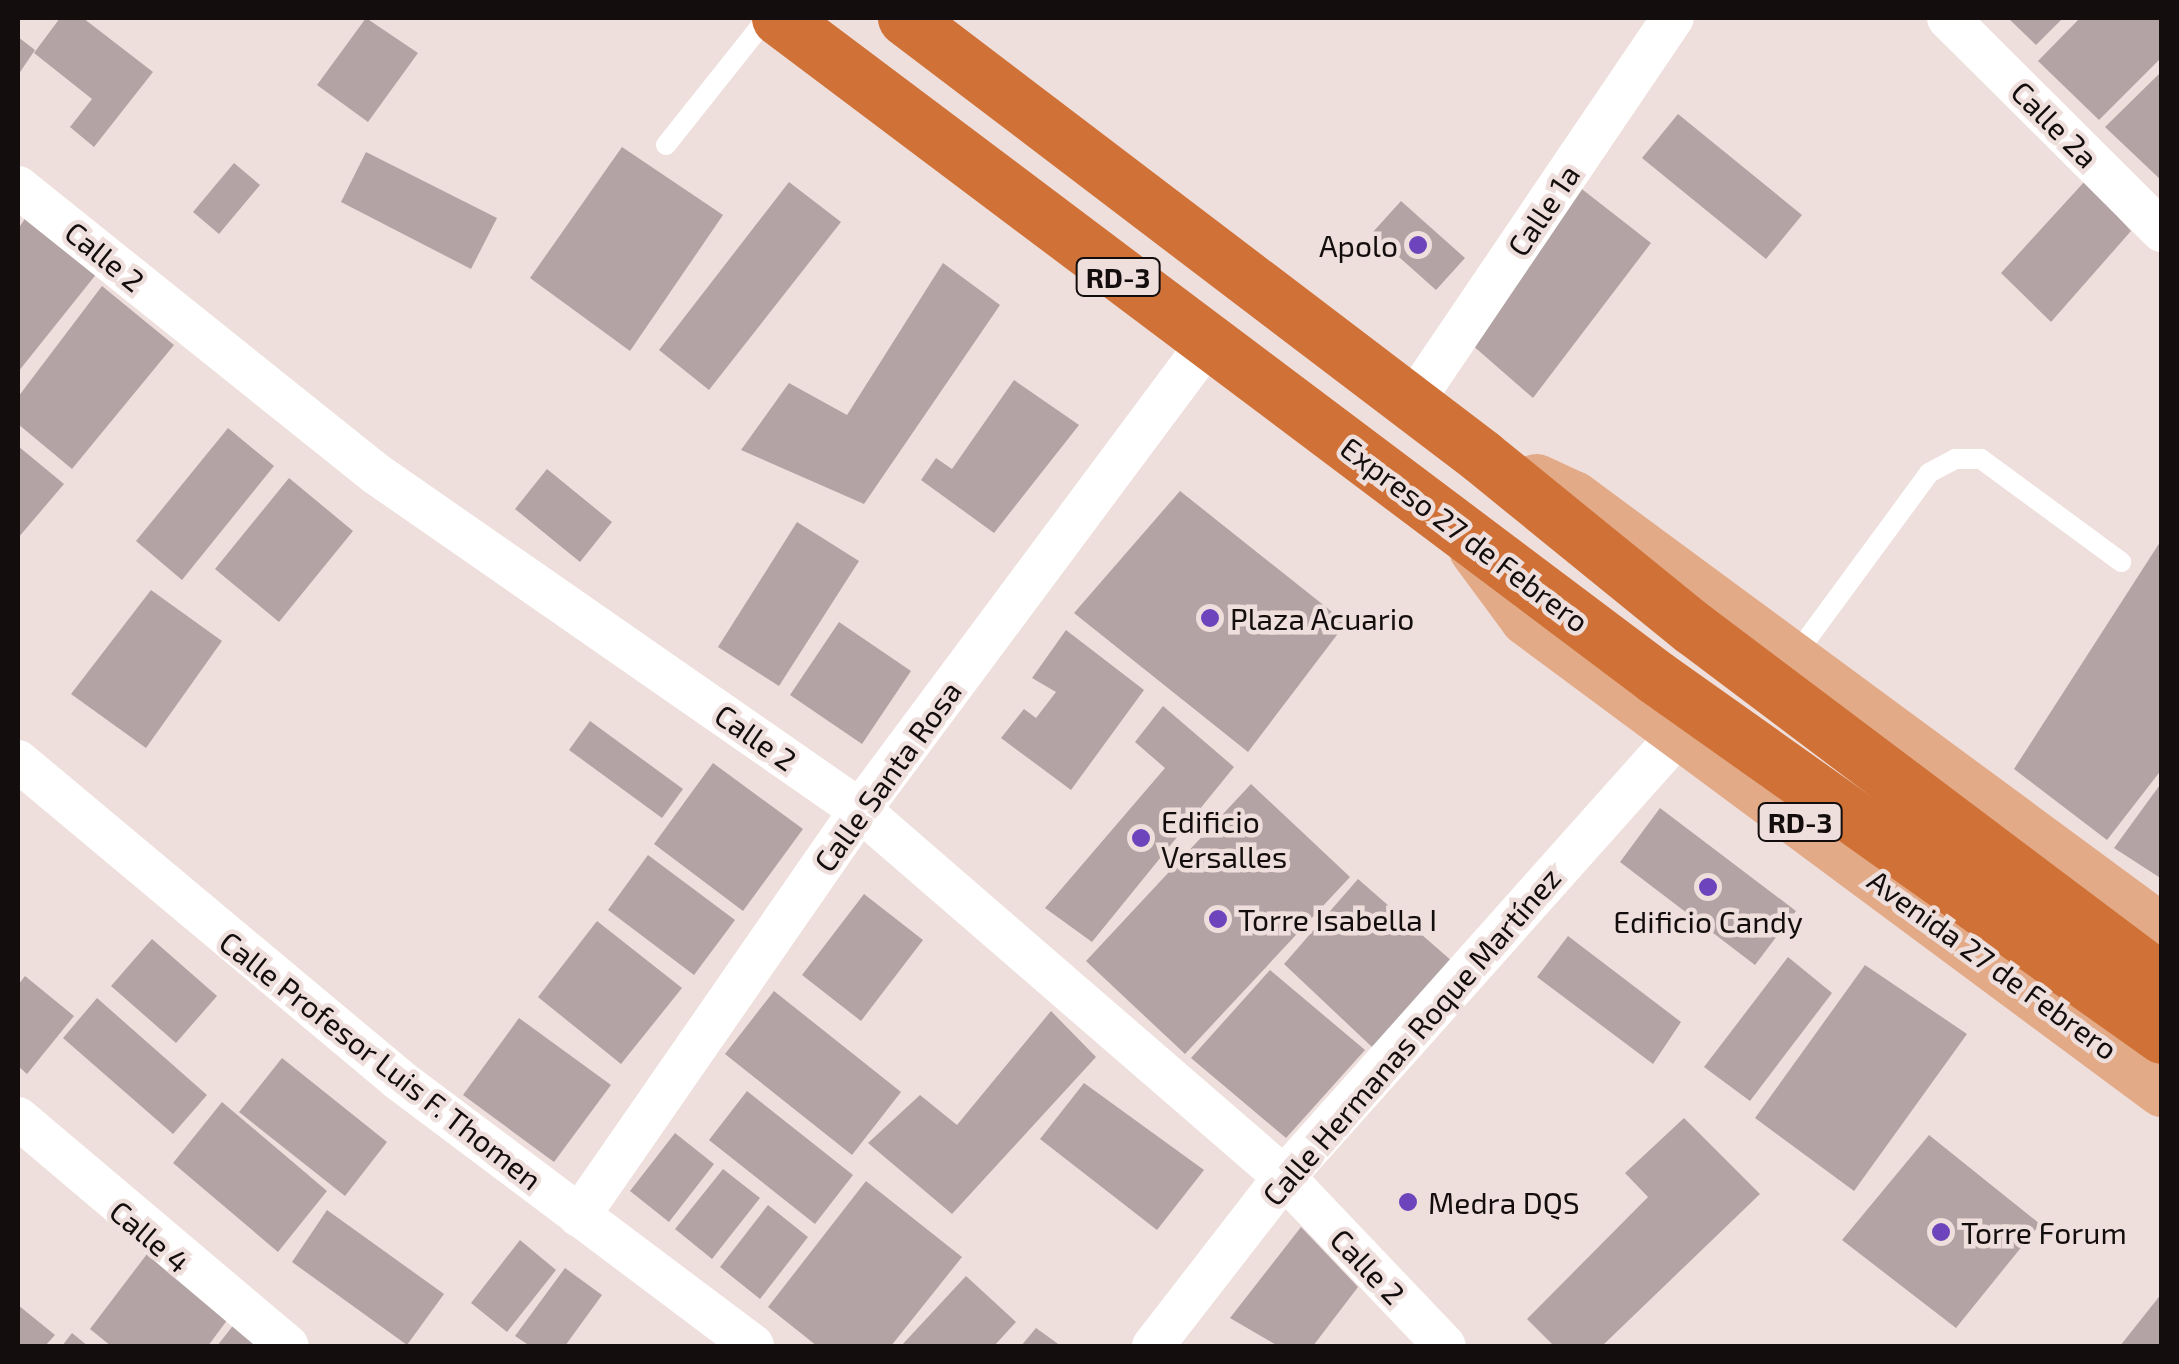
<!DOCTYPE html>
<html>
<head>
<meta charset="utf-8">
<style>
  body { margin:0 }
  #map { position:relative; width:2179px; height:1364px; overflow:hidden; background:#efdfdc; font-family:"Exo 2",sans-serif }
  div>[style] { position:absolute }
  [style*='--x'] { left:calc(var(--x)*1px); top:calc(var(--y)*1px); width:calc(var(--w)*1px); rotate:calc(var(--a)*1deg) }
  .building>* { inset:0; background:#b3a3a4 }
  .service>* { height:20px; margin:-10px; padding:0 10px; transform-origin:10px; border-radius:10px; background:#fff }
  .minor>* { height:42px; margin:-21px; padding:0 21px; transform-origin:21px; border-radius:21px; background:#fff }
  .primary>* { height:55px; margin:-27.5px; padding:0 27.5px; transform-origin:27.5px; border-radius:27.5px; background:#e3aa87 }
  .motorway>* { height:55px; margin:-27.5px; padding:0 27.5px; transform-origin:27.5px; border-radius:27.5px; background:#d07237 }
  .dots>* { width:28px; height:28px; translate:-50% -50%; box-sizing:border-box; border:5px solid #efdfdc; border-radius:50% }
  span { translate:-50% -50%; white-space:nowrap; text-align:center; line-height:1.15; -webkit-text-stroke:9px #efdfdc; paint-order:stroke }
  .shield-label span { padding:2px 8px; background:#efdfdc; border:2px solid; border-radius:8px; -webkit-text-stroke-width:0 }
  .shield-label { font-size:28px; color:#130e0d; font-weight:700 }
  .street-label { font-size:30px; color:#130e0d }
  .poi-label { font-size:30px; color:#130e0d }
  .right { translate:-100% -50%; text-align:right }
  .left { translate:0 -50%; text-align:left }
  .frame { position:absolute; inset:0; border:20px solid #130e0d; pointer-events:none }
</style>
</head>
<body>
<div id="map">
  <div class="building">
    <i style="clip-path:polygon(60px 18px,83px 18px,153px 72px,94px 147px,70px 127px,92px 99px,34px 53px)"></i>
    <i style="clip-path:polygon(366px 18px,418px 53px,368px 122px,317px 85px)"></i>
    <i style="clip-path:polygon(2008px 18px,2063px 18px,2036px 45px)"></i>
    <i style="clip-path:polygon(2080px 18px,2162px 18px,2162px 57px,2099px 120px,2038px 61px)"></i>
    <i style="clip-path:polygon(18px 37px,35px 50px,18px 75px)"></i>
    <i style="clip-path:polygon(2162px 71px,2162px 181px,2105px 127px)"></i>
    <i style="clip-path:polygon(1678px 114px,1802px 215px,1766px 259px,1642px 158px)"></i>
    <i style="clip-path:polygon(622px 147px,723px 215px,630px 351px,530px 278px)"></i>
    <i style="clip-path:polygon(366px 152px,497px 218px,471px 269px,341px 202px)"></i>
    <i style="clip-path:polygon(234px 163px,260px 185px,219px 234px,193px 212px)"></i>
    <i style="clip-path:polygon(1569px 179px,1651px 243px,1533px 398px,1463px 337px)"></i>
    <i style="clip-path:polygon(2085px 181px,2131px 231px,2051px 322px,2001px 273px)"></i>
    <i style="clip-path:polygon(789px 182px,841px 222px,709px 390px,659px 350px)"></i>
    <i style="clip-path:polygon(1401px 201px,1465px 258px,1436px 290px,1372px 233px)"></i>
    <i style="clip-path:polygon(26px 217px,98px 272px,18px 372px,18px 229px)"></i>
    <i style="clip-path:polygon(943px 263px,1000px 305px,864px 504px,741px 450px,789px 383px,847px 415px)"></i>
    <i style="clip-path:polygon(102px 286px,174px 345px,72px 469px,18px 424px,18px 397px)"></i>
    <i style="clip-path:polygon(1014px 380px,1079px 425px,994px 533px,921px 480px,936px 458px,952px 469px)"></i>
    <i style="clip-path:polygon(228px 428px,274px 466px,182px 580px,136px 541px)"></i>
    <i style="clip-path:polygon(18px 446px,64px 484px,18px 538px)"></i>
    <i style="clip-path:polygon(547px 469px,612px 522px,580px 562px,515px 509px)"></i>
    <i style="clip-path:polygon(289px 478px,353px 531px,279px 622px,215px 569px)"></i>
    <i style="clip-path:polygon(1180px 491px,1346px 623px,1248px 752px,1074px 613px)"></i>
    <i style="clip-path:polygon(797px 522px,859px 561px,779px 686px,718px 647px)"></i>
    <i style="clip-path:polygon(2162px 539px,2162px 769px,2107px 840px,2014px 769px)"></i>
    <i style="clip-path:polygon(151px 590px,222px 641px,146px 748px,71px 694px)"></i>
    <i style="clip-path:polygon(839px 622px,911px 671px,862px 744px,790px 695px)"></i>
    <i style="clip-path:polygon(1066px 630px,1144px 690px,1071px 790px,1001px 738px,1024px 709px,1036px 718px,1056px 692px,1032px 678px)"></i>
    <i style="clip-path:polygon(1163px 706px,1234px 767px,1092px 942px,1045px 908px,1165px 768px,1135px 742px)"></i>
    <i style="clip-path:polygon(590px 721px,683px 789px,662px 818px,569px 750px)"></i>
    <i style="clip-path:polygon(713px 763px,803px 829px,743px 911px,654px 844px)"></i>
    <i style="clip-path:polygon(2162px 782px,2162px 879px,2114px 848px)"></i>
    <i style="clip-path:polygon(1251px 784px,1350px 877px,1185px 1054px,1086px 961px)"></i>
    <i style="clip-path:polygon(1660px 808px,1796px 911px,1755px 965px,1620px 862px)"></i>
    <i style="clip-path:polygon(648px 855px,735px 920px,694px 975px,608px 910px)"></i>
    <i style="clip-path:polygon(1358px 879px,1453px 962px,1372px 1047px,1284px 964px)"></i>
    <i style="clip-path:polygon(864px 894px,923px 940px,861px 1021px,802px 975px)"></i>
    <i style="clip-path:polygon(597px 921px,682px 988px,621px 1064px,538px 997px)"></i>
    <i style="clip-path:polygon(1568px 936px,1681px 1022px,1653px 1064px,1537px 977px)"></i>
    <i style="clip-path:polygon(152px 939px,217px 996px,176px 1043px,111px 986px)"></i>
    <i style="clip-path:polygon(1788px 957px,1832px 993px,1750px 1101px,1704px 1067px)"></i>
    <i style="clip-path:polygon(1865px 965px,1967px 1034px,1854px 1191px,1755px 1118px)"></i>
    <i style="clip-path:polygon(1270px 970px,1365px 1050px,1286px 1138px,1191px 1058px)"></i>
    <i style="clip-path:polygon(25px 976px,74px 1016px,27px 1074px,18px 1066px,18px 985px)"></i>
    <i style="clip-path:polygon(774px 991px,901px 1092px,852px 1155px,725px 1054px)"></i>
    <i style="clip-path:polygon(97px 998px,207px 1095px,173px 1134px,63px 1038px)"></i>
    <i style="clip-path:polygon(1051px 1011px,1096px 1057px,952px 1214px,868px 1143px,920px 1095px,957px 1125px)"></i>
    <i style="clip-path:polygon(519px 1018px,611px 1085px,554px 1162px,463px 1095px)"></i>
    <i style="clip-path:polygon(282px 1058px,387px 1142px,345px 1196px,239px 1112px)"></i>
    <i style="clip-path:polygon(1084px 1083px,1204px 1170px,1157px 1230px,1040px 1139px)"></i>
    <i style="clip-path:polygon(747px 1091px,853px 1175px,815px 1224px,709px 1140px)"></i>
    <i style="clip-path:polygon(222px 1102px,327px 1191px,278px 1252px,173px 1163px)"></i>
    <i style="clip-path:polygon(1684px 1118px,1760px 1194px,1602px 1346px,1554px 1346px,1527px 1319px,1648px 1197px,1625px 1173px)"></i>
    <i style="clip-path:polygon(675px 1133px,714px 1164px,669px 1222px,630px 1191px)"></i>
    <i style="clip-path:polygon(1929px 1135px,2040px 1224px,1956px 1328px,1842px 1240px)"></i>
    <i style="clip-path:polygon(723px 1169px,760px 1198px,712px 1259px,675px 1229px)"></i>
    <i style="clip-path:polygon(866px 1181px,962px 1257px,891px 1346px,817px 1346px,768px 1307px)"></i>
    <i style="clip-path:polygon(768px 1205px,808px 1237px,760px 1299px,720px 1267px)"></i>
    <i style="clip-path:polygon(327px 1210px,444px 1294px,407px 1345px,292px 1262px)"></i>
    <i style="clip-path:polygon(1301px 1227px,1358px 1287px,1313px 1346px,1278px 1346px,1230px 1318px)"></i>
    <i style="clip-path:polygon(520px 1240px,556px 1270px,507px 1332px,471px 1303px)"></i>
    <i style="clip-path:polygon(147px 1254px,228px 1319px,208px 1346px,111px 1346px,90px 1329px)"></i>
    <i style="clip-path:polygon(565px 1268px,602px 1295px,565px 1346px,530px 1346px,515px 1336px)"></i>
    <i style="clip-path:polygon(966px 1276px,1016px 1322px,994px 1346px,901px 1346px)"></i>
    <i style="clip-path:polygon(2162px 1293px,2162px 1346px,2120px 1346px)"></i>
    <i style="clip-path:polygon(18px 1305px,55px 1335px,45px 1346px,18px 1346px)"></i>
    <i style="clip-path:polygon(235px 1323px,267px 1346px,217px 1346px)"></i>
    <i style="clip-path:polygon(1036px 1328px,1061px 1346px,1021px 1346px)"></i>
    <i style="clip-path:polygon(72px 1333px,88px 1346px,62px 1346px)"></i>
  </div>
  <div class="service">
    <i style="--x:666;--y:145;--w:162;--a:-51.5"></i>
    <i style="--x:1794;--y:657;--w:228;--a:-53.7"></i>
    <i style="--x:1929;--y:473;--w:30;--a:-28"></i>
    <i style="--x:1955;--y:459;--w:26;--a:0"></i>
    <i style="--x:1981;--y:459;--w:174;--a:36.3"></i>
  </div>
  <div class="minor">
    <i style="--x:1948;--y:18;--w:302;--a:44.9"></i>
    <i style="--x:18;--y:187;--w:457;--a:38.7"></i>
    <i style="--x:375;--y:473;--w:591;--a:34.79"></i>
    <i style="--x:860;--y:810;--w:561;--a:40.88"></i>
    <i style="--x:1284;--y:1177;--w:233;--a:46.4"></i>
    <i style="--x:1412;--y:403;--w:465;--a:-55.9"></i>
    <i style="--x:18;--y:761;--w:496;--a:39.9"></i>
    <i style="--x:398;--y:1079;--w:444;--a:36.9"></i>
    <i style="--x:18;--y:1118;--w:353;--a:40.2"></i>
    <i style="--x:579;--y:1216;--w:494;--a:-55.3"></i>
    <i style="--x:860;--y:810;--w:580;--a:-53.35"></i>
    <i style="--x:1153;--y:1346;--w:214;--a:-52.2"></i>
    <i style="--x:1284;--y:1177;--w:594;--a:-48.28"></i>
  </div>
  <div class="primary">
    <i style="--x:1536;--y:481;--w:41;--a:24.7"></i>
    <i style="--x:1573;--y:498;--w:732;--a:36.38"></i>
    <i style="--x:1476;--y:549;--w:86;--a:53.5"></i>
    <i style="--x:1527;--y:618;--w:791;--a:36.57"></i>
  </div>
  <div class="motorway">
    <i style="--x:779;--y:18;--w:1098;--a:36.93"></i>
    <i style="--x:1657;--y:678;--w:619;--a:35.33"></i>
    <i style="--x:905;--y:18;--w:724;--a:37.25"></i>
    <i style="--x:1481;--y:456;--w:273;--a:39.1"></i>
    <i style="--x:1693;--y:628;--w:587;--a:36.97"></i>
  </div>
  <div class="dots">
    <i style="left:1418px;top:245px;background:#6d44bc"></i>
    <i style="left:1210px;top:618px;background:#6d44bc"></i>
    <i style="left:1141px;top:838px;background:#6d44bc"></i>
    <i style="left:1708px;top:887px;background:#6d44bc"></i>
    <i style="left:1218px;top:919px;background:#6d44bc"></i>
    <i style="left:1408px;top:1202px;background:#6d44bc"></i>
    <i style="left:1941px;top:1232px;background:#6d44bc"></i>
  </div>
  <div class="shield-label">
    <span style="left:1118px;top:277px">RD-3</span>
    <span style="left:1800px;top:822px">RD-3</span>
  </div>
  <div class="street-label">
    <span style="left:2055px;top:124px;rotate:45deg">Calle 2a</span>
    <span style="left:1543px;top:210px;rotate:-56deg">Calle 1a</span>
    <span style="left:105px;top:256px;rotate:39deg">Calle 2</span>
    <span style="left:1465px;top:534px;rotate:37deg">Expreso 27 de Febrero</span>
    <span style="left:756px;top:737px;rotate:35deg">Calle 2</span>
    <span style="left:887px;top:776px;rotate:-54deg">Calle Santa Rosa</span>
    <span style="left:1993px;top:964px;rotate:36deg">Avenida 27 de Febrero</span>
    <span style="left:1411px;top:1036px;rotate:-49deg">Calle Hermanas Roque Martínez</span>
    <span style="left:381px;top:1060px;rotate:38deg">Calle Profesor Luis F. Thomen</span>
    <span style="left:150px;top:1236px;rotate:40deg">Calle 4</span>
    <span style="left:1368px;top:1266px;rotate:46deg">Calle 2</span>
  </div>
  <div class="poi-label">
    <span class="right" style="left:1398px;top:245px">Apolo</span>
    <span class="left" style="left:1230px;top:618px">Plaza Acuario</span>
    <span class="left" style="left:1161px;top:838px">Edificio<br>Versalles</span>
    <span class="left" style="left:1238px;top:919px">Torre Isabella I</span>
    <span style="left:1708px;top:921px">Edificio Candy</span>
    <span class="left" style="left:1428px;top:1202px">Medra DQS</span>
    <span class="left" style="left:1961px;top:1232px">Torre Forum</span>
  </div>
  <div class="frame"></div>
</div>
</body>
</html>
